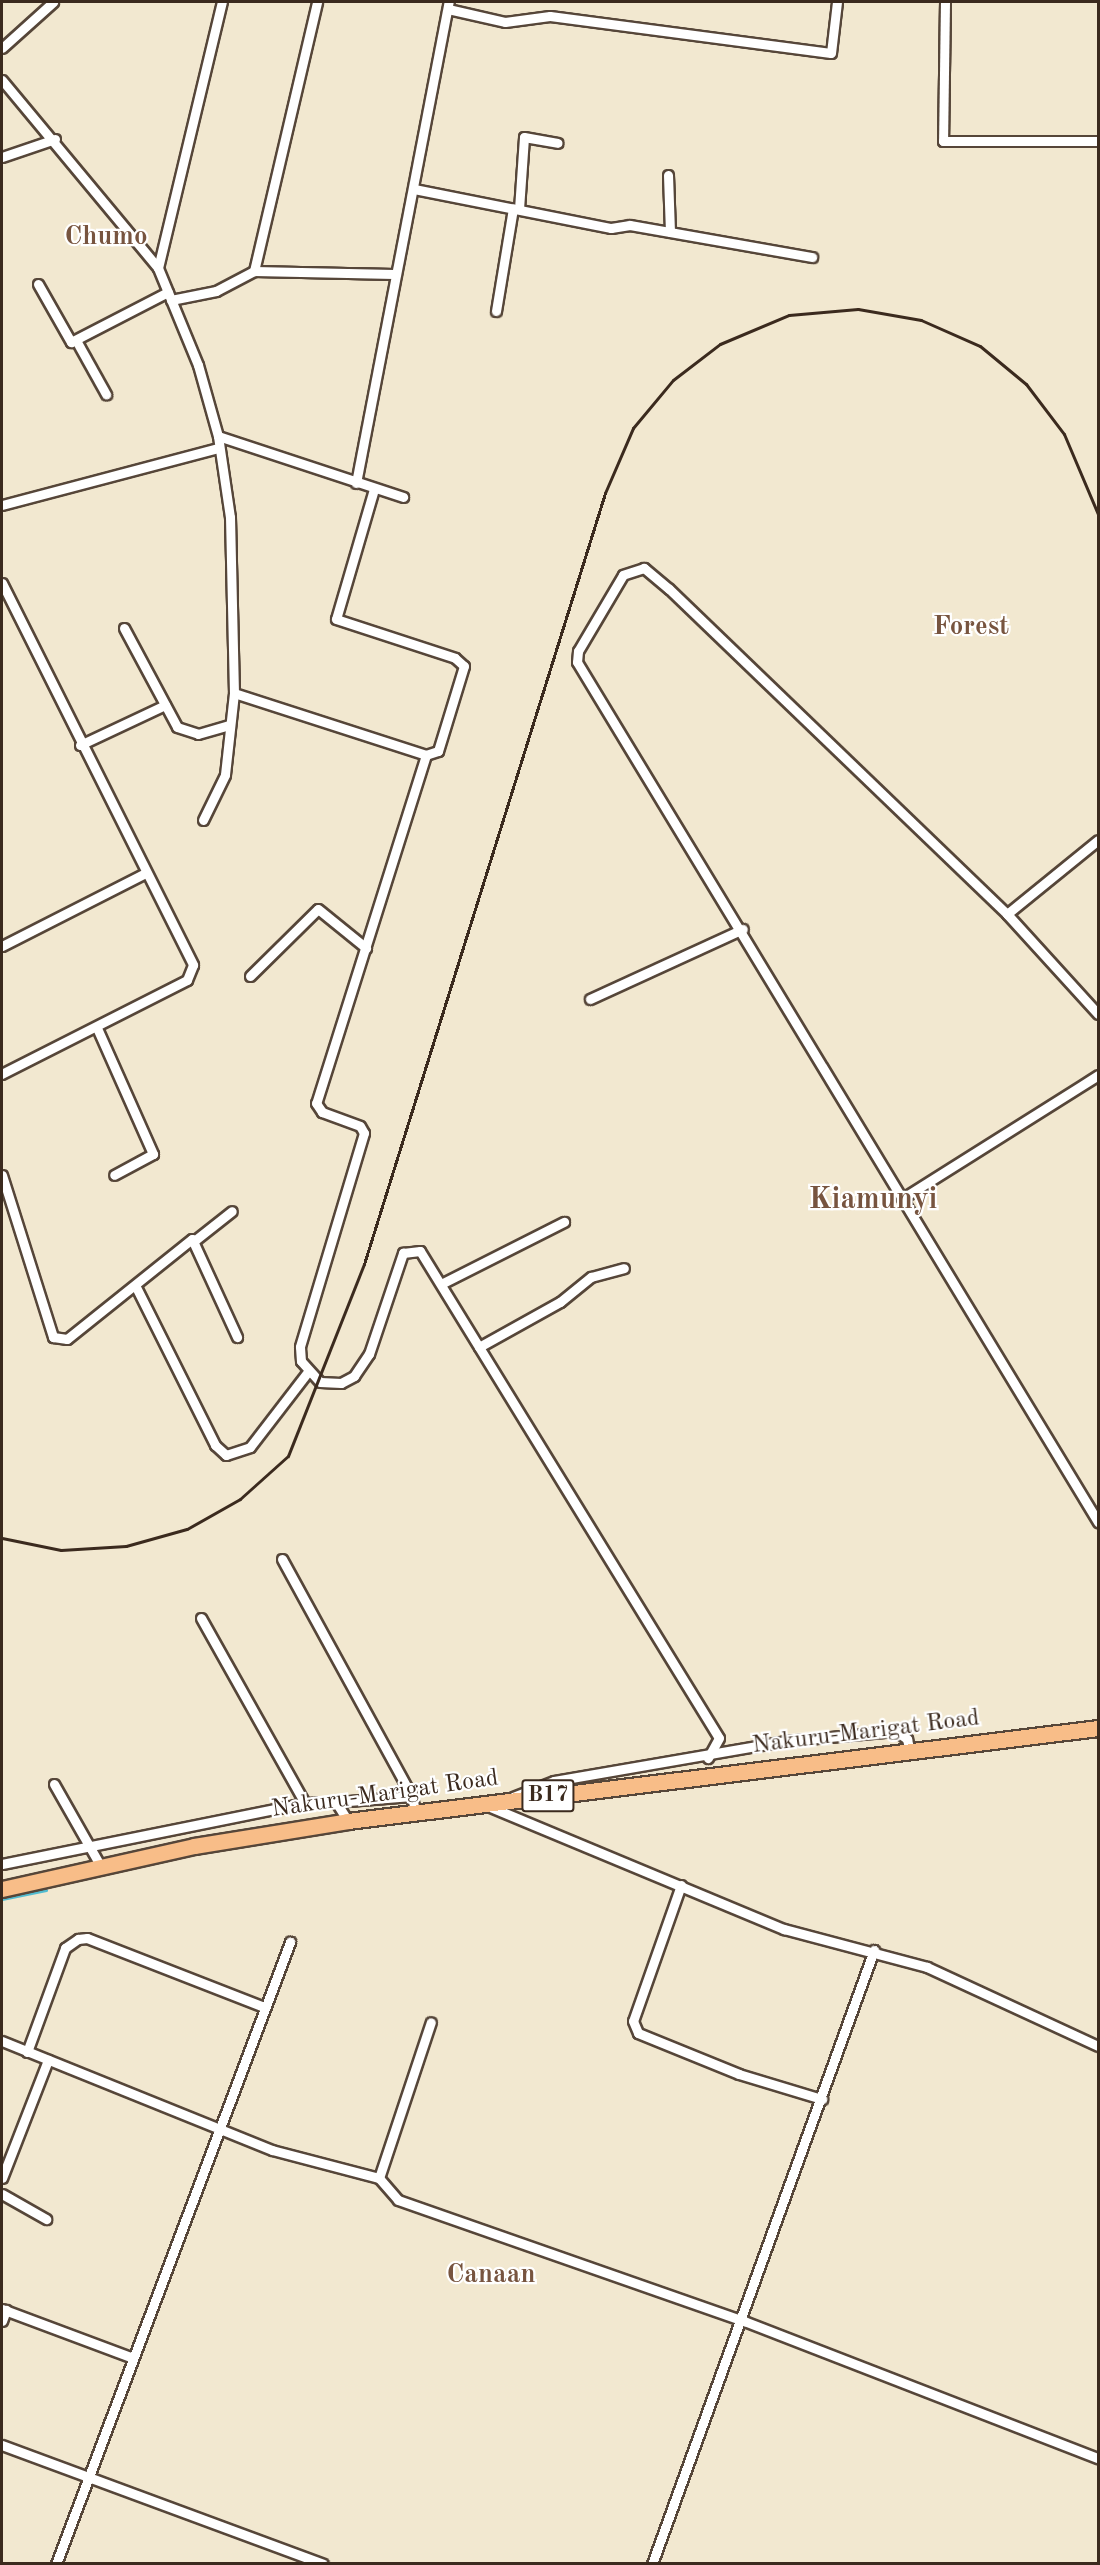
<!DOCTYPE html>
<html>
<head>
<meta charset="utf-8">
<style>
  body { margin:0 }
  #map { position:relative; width:1100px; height:2565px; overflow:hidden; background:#f2e8d0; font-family:"Old Standard TT",serif }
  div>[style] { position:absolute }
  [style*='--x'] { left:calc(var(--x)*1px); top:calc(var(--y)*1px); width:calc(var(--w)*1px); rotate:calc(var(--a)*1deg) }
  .stream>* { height:3px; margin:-1.5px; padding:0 1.5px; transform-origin:1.5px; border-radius:1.5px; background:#53bcd0 }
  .roads { filter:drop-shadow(2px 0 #564639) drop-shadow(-2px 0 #564639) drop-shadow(0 2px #564639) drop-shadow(0 -2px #564639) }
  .street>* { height:9px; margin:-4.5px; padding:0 4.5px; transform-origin:4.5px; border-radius:4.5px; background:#fff }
  .primary>* { height:15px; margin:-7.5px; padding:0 7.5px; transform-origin:7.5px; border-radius:7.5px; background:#f8bd88 }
  .rail>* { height:3px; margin:-1.5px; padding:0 1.5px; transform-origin:1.5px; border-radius:1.5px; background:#3b2a1e }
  span { translate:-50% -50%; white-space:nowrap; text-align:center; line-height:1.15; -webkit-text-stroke:4.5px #fff; paint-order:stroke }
  .shield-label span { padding:2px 4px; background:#fff; border:2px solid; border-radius:4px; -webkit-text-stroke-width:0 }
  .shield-label { font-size:22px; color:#3b2a1e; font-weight:700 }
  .street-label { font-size:24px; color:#3b2a1e }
  .quarter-label { font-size:27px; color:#77543f; font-weight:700 }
  .district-label { font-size:30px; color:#77543f; font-weight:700 }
  .frame { position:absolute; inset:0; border:3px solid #3b2a1e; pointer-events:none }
</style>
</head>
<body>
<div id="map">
  <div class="stream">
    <i style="--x:2;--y:1899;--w:45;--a:-11.6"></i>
    <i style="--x:287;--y:1963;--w:13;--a:-67"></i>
    <i style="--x:255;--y:2048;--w:12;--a:-70"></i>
  </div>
  <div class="roads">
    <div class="street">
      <i style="--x:945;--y:2;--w:139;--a:90.8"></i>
      <i style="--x:943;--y:141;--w:155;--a:0"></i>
      <i style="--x:448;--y:9;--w:58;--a:12.8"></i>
      <i style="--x:505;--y:22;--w:45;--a:-7.6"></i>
      <i style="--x:550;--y:16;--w:283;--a:7.5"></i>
      <i style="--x:831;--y:53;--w:51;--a:-83.3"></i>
      <i style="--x:2;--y:48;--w:69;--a:-42"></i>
      <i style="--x:2;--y:80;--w:244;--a:50.3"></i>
      <i style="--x:158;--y:268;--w:105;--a:67.6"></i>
      <i style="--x:198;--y:365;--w:74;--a:74.3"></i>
      <i style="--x:218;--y:436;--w:82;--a:81.6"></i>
      <i style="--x:230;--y:517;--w:176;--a:88.7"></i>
      <i style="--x:234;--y:693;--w:82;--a:96.3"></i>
      <i style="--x:225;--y:775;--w:50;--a:116.1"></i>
      <i style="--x:2;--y:157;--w:56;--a:-18.8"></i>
      <i style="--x:668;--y:175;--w:57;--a:88"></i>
      <i style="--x:414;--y:189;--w:201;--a:11.2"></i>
      <i style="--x:611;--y:228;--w:19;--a:-9"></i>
      <i style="--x:630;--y:225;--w:185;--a:10"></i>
      <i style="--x:519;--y:209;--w:72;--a:-86"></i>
      <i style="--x:524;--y:137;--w:34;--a:10"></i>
      <i style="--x:158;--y:268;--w:274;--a:-76.5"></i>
      <i style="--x:254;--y:271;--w:276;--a:-76.8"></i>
      <i style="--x:38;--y:284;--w:67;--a:60.4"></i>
      <i style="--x:71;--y:342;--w:109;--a:-27.3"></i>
      <i style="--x:171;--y:300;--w:46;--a:-11.3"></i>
      <i style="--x:216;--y:291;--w:43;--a:-27.8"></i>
      <i style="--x:254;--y:271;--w:140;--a:1.2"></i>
      <i style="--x:496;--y:311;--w:104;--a:-80.6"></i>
      <i style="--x:77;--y:342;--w:60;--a:60.9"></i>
      <i style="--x:218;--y:436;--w:195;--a:18.2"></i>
      <i style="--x:356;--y:483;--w:490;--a:-79.1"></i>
      <i style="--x:374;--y:489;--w:135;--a:106.3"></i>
      <i style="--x:336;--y:619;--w:125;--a:18.1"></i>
      <i style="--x:455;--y:658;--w:12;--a:42"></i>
      <i style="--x:464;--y:666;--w:89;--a:107"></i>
      <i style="--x:438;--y:751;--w:13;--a:162"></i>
      <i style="--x:2;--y:505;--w:223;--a:-14.8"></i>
      <i style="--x:2;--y:583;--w:427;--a:63.4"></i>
      <i style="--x:193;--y:965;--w:16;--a:112"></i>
      <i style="--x:187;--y:980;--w:208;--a:153.1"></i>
      <i style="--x:124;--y:628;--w:112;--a:61.8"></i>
      <i style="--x:177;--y:727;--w:22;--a:18"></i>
      <i style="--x:198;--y:734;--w:32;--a:-16"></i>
      <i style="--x:234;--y:693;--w:202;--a:17.9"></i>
      <i style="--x:426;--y:755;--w:365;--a:107.5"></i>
      <i style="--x:316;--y:1103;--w:11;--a:56"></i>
      <i style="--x:322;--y:1112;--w:40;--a:20.2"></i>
      <i style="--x:360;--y:1126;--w:8;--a:60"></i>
      <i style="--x:364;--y:1133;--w:223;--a:106.7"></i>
      <i style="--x:300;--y:1347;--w:14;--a:86"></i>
      <i style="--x:301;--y:1361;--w:28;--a:48"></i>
      <i style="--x:320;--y:1382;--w:21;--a:3"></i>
      <i style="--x:341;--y:1383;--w:15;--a:-28"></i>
      <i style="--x:354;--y:1376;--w:27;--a:-56"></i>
      <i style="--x:369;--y:1354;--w:107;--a:-71.4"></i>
      <i style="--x:403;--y:1253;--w:17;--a:-7"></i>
      <i style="--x:420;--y:1251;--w:571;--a:58.45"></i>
      <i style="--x:719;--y:1738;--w:23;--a:119"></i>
      <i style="--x:80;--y:745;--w:94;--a:-25.2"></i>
      <i style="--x:1007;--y:914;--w:117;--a:-39.1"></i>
      <i style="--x:2;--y:946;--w:161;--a:-27"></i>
      <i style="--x:250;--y:976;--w:95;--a:-44.6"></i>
      <i style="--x:318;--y:909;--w:62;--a:39.1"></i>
      <i style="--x:590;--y:999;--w:168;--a:-24.6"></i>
      <i style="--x:1098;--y:1014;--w:135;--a:-132.3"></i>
      <i style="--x:1007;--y:914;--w:469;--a:-136.1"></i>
      <i style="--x:669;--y:589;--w:33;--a:-140"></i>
      <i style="--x:644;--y:568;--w:22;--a:162"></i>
      <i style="--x:623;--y:575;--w:88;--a:120.6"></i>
      <i style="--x:578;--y:651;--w:11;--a:95"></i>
      <i style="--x:577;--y:662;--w:1006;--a:58.79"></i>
      <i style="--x:97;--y:1028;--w:138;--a:66"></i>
      <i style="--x:153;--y:1154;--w:44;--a:151.7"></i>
      <i style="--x:2;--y:1175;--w:170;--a:72.5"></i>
      <i style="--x:53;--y:1337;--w:14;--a:8"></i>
      <i style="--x:67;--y:1339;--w:160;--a:-38.7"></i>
      <i style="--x:192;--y:1239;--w:108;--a:65.3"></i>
      <i style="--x:903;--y:1198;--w:231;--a:-32.2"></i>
      <i style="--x:194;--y:1241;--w:48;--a:-38.3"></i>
      <i style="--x:441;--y:1284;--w:138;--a:-26.8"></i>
      <i style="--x:136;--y:1287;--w:177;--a:63.4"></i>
      <i style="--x:215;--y:1445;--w:15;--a:42"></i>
      <i style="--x:226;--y:1455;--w:25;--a:-18"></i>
      <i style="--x:250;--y:1447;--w:93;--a:-52.4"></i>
      <i style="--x:479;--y:1347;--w:93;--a:-29.1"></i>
      <i style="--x:560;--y:1302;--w:40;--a:-39"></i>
      <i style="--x:591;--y:1277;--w:34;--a:-15"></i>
      <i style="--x:282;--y:1559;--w:270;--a:61.3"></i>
      <i style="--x:412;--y:1796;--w:16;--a:79"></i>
      <i style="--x:201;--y:1618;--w:212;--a:60.7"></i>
      <i style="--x:54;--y:1784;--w:93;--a:60.4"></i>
      <i style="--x:513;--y:1797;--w:44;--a:-21.3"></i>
      <i style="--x:554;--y:1781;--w:234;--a:-9.8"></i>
      <i style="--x:785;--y:1741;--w:111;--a:-5.1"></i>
      <i style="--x:896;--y:1731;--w:14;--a:36"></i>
      <i style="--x:907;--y:1739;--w:9;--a:77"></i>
      <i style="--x:336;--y:1802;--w:76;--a:-4.5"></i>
      <i style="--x:488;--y:1806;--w:321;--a:22.6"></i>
      <i style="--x:784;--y:1929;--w:148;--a:14.9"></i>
      <i style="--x:927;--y:1967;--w:188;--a:24.8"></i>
      <i style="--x:2;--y:1864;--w:309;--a:-11.4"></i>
      <i style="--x:305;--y:1803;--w:31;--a:-2"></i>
      <i style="--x:336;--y:1802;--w:22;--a:58"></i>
      <i style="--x:681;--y:1885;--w:144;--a:109.4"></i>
      <i style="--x:633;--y:2021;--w:13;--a:67"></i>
      <i style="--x:638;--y:2033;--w:109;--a:22.1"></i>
      <i style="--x:739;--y:2074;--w:87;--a:16.8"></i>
      <i style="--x:2;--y:2041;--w:291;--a:22"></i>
      <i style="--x:272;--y:2150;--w:111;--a:14.7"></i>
      <i style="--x:379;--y:2178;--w:29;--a:49"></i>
      <i style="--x:398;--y:2200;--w:367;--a:19.3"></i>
      <i style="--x:744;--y:2321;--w:380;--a:21.2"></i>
      <i style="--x:27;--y:2052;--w:111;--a:-69.9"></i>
      <i style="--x:65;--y:1948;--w:16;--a:-35"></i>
      <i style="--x:78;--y:1939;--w:9;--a:-6"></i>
      <i style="--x:87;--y:1938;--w:190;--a:21.3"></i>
      <i style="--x:2;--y:2178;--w:127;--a:-68.7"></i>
      <i style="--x:379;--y:2178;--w:164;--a:-71.6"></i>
      <i style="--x:2;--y:2194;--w:51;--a:29.6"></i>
      <i style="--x:2;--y:2309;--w:140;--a:20.5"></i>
      <i style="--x:2;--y:2321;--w:12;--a:-70"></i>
      <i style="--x:2;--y:2445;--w:342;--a:20.3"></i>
      <i style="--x:56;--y:2564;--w:665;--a:-69.38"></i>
      <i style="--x:652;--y:2564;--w:653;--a:-70.12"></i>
    </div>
    <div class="primary">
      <i style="--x:2;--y:1889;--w:197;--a:-12.6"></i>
      <i style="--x:194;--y:1846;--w:156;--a:-9.2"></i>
      <i style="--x:348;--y:1821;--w:756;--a:-7.07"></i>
    </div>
  </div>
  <div class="rail">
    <i style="--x:2;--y:1538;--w:60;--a:11.5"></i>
    <i style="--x:61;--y:1550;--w:65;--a:-3.5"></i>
    <i style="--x:126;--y:1546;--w:63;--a:-15.6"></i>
    <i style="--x:187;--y:1529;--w:61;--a:-29.5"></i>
    <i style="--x:240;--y:1499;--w:64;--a:-41.9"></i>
    <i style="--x:288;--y:1456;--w:206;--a:-68.4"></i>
    <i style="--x:364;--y:1264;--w:808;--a:-72.64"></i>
    <i style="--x:605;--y:493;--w:71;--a:-66.7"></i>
    <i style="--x:633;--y:428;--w:62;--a:-50.2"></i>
    <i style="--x:673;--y:380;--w:59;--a:-37.5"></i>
    <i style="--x:720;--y:344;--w:75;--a:-22.8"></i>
    <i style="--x:789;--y:315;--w:69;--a:-5"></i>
    <i style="--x:858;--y:309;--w:64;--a:9.9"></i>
    <i style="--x:921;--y:320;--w:64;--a:23.8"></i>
    <i style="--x:980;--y:346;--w:60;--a:39.6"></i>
    <i style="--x:1026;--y:384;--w:63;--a:52.8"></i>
    <i style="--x:1064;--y:434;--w:87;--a:67"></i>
  </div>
  <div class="shield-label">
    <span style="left:548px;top:1796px">B17</span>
  </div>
  <div class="street-label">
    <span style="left:866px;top:1733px;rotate:-7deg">Nakuru-Marigat Road</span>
    <span style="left:385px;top:1795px;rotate:-8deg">Nakuru-Marigat Road</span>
  </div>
  <div class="quarter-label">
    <span style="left:106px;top:237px">Chumo</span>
    <span style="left:971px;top:627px">Forest</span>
    <span style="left:491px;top:2275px">Canaan</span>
  </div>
  <div class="district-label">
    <span style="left:873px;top:1200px">Kiamunyi</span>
  </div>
  <div class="frame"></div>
</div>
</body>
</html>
